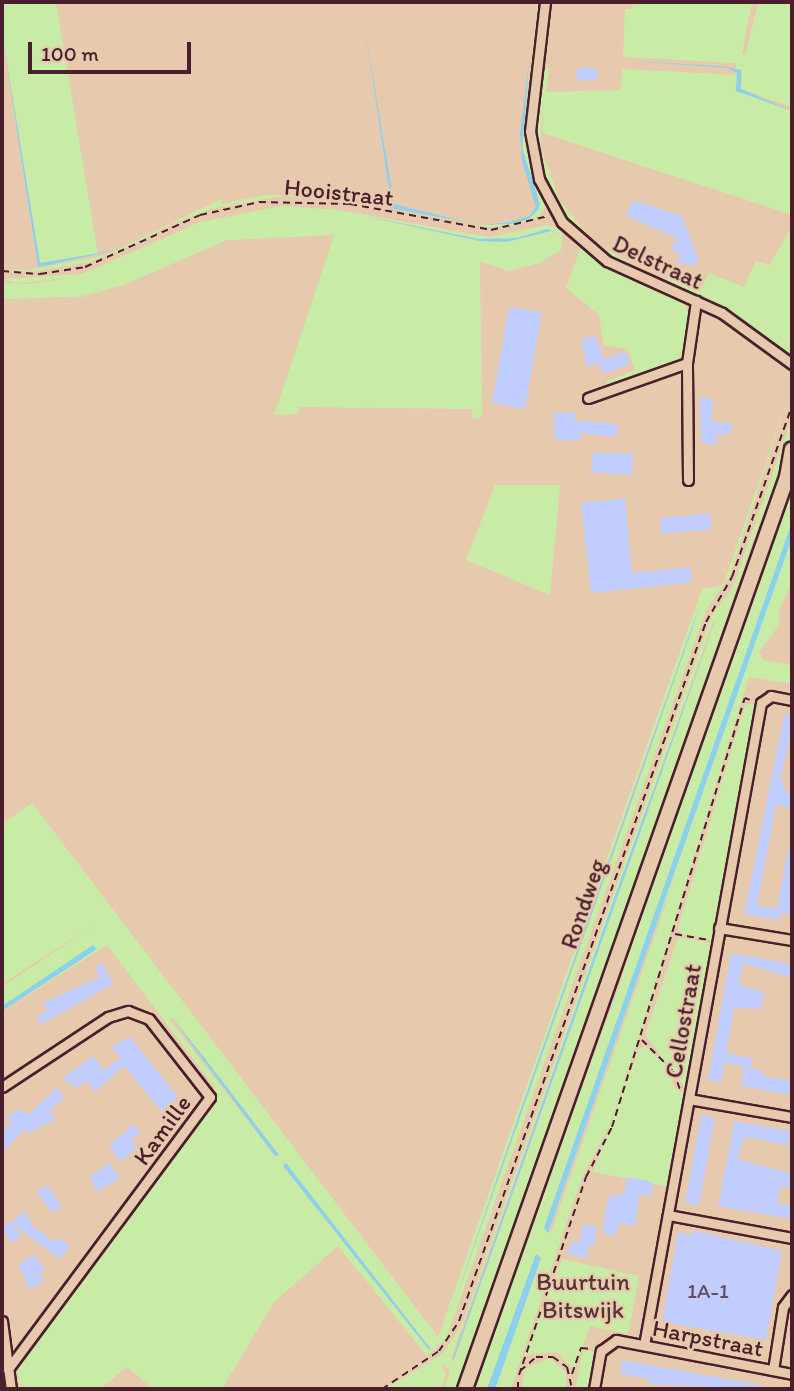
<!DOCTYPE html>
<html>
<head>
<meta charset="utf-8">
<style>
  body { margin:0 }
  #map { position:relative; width:794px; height:1391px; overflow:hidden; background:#e7caae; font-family:Itim,sans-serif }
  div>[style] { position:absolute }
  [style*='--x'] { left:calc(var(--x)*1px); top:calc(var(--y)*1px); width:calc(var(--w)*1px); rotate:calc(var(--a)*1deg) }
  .green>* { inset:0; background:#c8eca5 }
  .water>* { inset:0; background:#8bd1ed }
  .building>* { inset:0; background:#c1cdfe }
  .path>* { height:2px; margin-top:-1px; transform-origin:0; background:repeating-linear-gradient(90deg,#4a1f2b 0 7px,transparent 0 12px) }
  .roads { filter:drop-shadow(2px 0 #4a1f2b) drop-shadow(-2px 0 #4a1f2b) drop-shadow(0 2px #4a1f2b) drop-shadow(0 -2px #4a1f2b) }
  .street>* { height:9px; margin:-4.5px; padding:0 4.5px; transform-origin:4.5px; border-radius:4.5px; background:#e7caae }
  .primary>* { height:14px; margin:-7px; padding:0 7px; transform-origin:7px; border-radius:7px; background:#e7caae }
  span { translate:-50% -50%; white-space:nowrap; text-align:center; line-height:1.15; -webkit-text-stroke:5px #e7caae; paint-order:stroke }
  .number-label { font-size:21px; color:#684a60 }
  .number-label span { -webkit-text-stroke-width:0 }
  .street-label { font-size:24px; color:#4a1f2b }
  .park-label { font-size:24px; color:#573437 }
  .frame { position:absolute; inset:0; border:4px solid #4a1f2b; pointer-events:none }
  .scale { position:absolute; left:28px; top:42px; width:163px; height:32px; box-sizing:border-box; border:4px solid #4a1f2b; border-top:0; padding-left:9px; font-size:21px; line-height:24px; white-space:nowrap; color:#4a1f2b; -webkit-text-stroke:5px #e7caae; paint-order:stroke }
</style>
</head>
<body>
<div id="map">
  <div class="green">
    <i style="clip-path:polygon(2px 2px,56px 2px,98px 255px,40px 263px,2px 33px)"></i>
    <i style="clip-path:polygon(538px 2px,542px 2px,527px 141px,547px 205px,539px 216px,512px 226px,488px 227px,361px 202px,282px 196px,211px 209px,172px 224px,131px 246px,90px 262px,33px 272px,2px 269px,28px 270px,106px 255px,223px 198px,221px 204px,266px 195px,311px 195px,309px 190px,481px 225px,529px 219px,540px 204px,522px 148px)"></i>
    <i style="clip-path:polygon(633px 2px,752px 2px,742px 54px,746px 54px,758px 2px,792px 2px,792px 107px,741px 89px,742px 72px,734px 89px,792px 111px,792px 215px,543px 133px,543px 100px,540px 146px,560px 201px,592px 240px,626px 261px,632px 259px,624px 265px,600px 253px,568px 226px,539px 172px,534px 126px,540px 71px,549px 67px,546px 92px,621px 90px,622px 69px,735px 75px,736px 63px,623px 57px,625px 9px,632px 9px)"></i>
    <i style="clip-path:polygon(evenodd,281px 206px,338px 210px,489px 237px,547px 225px,563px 229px,561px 250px,539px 263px,509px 271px,480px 261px,482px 417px,473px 419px,472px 409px,299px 407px,297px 414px,274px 415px,334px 235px,227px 240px,126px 284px,81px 298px,29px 304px,12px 303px,2px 301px,28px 304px,79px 298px,125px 284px,78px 297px,2px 299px,2px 283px,31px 284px,72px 278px,16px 283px,2px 279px,82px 274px,200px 222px,281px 206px,363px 216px,479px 239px,517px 238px,547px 229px,562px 234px,551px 231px,506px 242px,480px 241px,363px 216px)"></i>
    <i style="clip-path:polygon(792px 227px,792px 348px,788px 353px,667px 284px,668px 275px,701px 289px,709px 273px,744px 287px,756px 261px,769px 265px)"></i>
    <i style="clip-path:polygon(581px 247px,604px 264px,681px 298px,689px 315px,685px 357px,677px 365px,609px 388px,606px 382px,635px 370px,627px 349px,604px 345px,599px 315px,566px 288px)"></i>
    <i style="clip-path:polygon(evenodd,792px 388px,729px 578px,707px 608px,446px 1339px,427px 1356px,338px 1246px,274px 1302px,222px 1389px,153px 1389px,127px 1367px,100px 1389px,20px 1389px,17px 1367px,205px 1091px,216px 1089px,107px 945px,2px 1012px,98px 948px,2px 1006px,2px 987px,108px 916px,2px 984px,2px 824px,32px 803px,438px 1337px,702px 589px,723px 585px,792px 388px,698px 611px,614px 852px,450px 1315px,638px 776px,698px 611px,792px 388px,169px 1019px,174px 1019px,279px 1155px,275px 1156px,169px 1019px,792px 388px,285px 1163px,430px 1348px,430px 1351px,283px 1166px,285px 1163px)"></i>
    <i style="clip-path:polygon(evenodd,792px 418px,792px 437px,770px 509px,759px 524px,459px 1389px,444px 1389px,450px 1370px,441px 1363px,446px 1374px,441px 1389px,386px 1389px,442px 1354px,462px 1324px,711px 617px,733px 587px,792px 418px,715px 621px,454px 1359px,451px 1358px,713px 622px,715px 621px)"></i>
    <i style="clip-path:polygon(evenodd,792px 480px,792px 582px,779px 610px,779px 625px,759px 652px,763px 660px,792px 665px,792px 684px,749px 677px,642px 1027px,609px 1127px,582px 1177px,511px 1389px,495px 1389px,541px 1258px,536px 1254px,487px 1389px,471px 1389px,617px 992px,650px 881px,792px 480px,675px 878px,551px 1232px,548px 1233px,544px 1228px,615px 1025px,675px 878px)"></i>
    <i style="clip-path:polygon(495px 485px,560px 485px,550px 595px,466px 560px)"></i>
    <i style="clip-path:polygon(755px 703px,712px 940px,682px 934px,678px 928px,745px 705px)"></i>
    <i style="clip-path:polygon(678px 937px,711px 943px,685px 1087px,645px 1035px)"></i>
    <i style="clip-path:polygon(645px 1046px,667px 1066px,675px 1089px,685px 1094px,668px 1187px,593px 1172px,639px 1049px)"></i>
    <i style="clip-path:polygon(562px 1259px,639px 1276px,628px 1334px,590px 1326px,574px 1370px,557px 1352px,525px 1355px)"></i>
    <i style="clip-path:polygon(583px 1350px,596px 1352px,589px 1389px,575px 1389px)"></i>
    <i style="clip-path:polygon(549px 1358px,566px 1372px,566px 1389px,521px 1389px,525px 1369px)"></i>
  </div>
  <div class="water">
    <i style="clip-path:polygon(365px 28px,394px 204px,471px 223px,319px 195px,391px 203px)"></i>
    <i style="clip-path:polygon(2px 33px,40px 263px,122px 249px,38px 267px)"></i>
    <i style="clip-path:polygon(530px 55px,522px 148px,540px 204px,538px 210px,529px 219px,512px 224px,480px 225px,510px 222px,530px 216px,536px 207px,522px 161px,520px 133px)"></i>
    <i style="clip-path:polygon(630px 61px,722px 66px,741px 70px,741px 89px,792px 111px,736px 91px,737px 73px,728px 68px)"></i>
    <i style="clip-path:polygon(360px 215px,479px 239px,517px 238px,547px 229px,562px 235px,551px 231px,506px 242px,480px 241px)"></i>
    <i style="clip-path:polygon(792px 522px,792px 538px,548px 1233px,544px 1228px)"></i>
    <i style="clip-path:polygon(698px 610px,693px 627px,450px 1315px,524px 1100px)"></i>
    <i style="clip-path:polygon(715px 621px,454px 1359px,452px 1361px,622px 876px)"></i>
    <i style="clip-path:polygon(93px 945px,97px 949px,2px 1011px,2px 1006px)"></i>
    <i style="clip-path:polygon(171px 1017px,203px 1056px,279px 1155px,275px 1156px)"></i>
    <i style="clip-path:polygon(286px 1163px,430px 1348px,430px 1351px,283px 1166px)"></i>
    <i style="clip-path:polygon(536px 1254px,541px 1258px,507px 1355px,495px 1389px,487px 1389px)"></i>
  </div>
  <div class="building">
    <i style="clip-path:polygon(577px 68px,597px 68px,597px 80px,577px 80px)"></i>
    <i style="clip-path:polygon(633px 200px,682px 216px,699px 260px,693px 266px,677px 262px,680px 254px,671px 250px,677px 238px,626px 216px)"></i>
    <i style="clip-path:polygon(509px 307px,542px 312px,525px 409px,492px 403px)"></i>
    <i style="clip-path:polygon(595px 335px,604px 359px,625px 351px,630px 364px,603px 374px,599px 363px,587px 367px,581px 340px)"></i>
    <i style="clip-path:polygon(700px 397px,713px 399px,711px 422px,732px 423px,731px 434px,717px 434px,717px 444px,701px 443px)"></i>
    <i style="clip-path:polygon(575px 412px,575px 420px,618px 424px,616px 437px,581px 433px,581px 440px,555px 440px,554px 413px)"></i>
    <i style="clip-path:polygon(592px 453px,633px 453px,632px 475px,591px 472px)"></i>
    <i style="clip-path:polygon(625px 498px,632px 573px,690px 567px,692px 582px,591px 593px,581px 503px)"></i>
    <i style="clip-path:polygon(710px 513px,712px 529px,661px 534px,660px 518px)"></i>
    <i style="clip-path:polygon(784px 714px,792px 716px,792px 729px,780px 781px,785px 782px,784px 791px,792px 792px,792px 808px,776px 805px,757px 905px,777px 909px,788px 849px,792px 850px,792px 896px,789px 914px,781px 913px,780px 920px,744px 914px)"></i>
    <i style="clip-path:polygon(731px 953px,792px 964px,792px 978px,743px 963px,739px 984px,764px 992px,761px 1009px,734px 1008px,726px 1053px,752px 1058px,751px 1068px,763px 1071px,762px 1076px,791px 1081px,789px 1095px,742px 1086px,743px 1066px,724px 1063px,721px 1082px,708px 1080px)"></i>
    <i style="clip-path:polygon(102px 962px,113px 984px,41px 1024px,36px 1017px,47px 1010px,42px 1003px,100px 977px,95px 968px)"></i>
    <i style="clip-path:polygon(130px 1037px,178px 1097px,161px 1111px,124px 1066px,95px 1092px,87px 1081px,77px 1088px,62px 1078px,93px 1056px,104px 1070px,121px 1058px,111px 1046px)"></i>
    <i style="clip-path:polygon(57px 1087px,64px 1098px,50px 1110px,56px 1119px,28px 1133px,25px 1129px,2px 1152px,2px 1129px,12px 1125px,7px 1117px,18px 1109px,29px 1114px)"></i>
    <i style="clip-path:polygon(701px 1115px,715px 1118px,699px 1205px,685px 1203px)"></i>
    <i style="clip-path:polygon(734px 1121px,790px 1131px,788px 1145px,744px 1137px,738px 1159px,792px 1174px,792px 1188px,781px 1186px,777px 1203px,792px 1206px,792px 1219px,718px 1206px)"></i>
    <i style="clip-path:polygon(133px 1124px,140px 1133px,131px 1139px,137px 1148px,120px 1162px,109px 1146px)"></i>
    <i style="clip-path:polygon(109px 1163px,120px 1178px,96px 1192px,90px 1176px)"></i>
    <i style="clip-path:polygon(627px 1177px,653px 1182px,651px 1196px,639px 1194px,636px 1226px,619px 1223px,616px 1236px,602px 1233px,608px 1197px,624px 1193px)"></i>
    <i style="clip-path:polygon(47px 1185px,62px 1207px,52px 1213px,37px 1192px)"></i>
    <i style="clip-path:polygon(25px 1211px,34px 1227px,55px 1242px,58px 1238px,71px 1245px,60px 1259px,13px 1225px,21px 1236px,11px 1243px,2px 1228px)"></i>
    <i style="clip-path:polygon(583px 1224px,597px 1227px,594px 1246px,589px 1245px,586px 1258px,567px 1254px,572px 1241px,579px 1243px)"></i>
    <i style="clip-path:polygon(692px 1230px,782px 1251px,766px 1340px,662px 1322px,678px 1232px,691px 1235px)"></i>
    <i style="clip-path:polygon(34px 1254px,45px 1270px,39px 1274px,44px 1281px,30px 1290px,18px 1265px)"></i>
    <i style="clip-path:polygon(622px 1360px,760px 1385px,760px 1389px,649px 1384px,650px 1379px,620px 1374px)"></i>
  </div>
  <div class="path">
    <i style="--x:2;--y:271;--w:38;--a:5"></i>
    <i style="--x:40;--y:274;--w:46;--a:-8.8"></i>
    <i style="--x:85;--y:267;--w:126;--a:-24.3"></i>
    <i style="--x:200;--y:215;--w:60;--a:-12.4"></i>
    <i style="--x:259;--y:202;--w:91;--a:1.3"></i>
    <i style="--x:350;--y:204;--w:143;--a:10.4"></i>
    <i style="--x:491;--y:230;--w:59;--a:-13.8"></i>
    <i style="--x:675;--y:934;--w:34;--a:10"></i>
    <i style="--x:642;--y:1040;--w:44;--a:45"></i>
    <i style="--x:673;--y:1071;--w:19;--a:69"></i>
    <i style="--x:520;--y:1371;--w:21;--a:-41"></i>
    <i style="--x:536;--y:1357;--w:17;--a:0"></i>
    <i style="--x:553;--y:1357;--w:17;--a:36"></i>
    <i style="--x:567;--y:1367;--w:23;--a:77"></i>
    <i style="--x:572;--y:1374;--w:28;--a:-71"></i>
    <i style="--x:581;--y:1348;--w:11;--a:5"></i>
    <i style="--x:519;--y:1375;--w:209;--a:-71.3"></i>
    <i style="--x:586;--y:1177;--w:56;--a:-62.5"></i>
    <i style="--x:612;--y:1127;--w:449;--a:-72.8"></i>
    <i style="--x:745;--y:698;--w:5;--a:22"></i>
    <i style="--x:382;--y:1389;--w:69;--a:-33.7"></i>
    <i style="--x:439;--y:1351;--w:36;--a:-56"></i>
    <i style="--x:459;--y:1321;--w:741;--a:-70.54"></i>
    <i style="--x:706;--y:622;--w:52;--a:-60"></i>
    <i style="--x:732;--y:577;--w:181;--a:-70.7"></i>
    <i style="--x:518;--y:1389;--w:12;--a:-90"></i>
  </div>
  <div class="roads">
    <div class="street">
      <i style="--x:545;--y:2;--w:130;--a:96.6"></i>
      <i style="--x:530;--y:131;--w:49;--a:79.4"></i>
      <i style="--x:539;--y:179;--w:49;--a:61.9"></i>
      <i style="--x:562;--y:222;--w:60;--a:40.9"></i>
      <i style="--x:607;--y:261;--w:126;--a:24.3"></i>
      <i style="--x:722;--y:313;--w:87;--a:36.1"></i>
      <i style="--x:588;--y:398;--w:105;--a:-19.5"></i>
      <i style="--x:688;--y:480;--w:117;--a:-90.5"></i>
      <i style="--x:687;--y:363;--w:63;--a:-81.7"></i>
      <i style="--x:719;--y:928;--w:74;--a:9.3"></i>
      <i style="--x:2;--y:1087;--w:127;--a:-33.4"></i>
      <i style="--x:108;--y:1017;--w:21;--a:-17"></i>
      <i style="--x:128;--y:1011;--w:22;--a:21"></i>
      <i style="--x:149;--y:1019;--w:99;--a:52"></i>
      <i style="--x:210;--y:1097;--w:339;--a:126.6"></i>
      <i style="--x:689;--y:1099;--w:105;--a:9.9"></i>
      <i style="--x:668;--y:1215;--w:126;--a:10.5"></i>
      <i style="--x:2;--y:1321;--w:69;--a:82.5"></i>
      <i style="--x:644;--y:1345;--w:653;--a:-79.67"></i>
      <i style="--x:761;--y:703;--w:12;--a:-35"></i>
      <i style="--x:771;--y:696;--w:21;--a:11"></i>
      <i style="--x:773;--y:1370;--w:64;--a:-81"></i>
      <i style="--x:783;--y:1307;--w:15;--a:-53"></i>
      <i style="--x:594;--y:1389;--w:39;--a:-80"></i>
      <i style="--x:601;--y:1351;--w:19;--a:-36"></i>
      <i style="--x:616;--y:1340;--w:179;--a:10.9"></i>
    </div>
    <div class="primary">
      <i style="--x:465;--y:1389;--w:967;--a:-70.55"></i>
      <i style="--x:787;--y:477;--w:28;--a:-80"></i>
    </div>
  </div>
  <div class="number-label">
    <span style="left:708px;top:1291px">1A-1</span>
  </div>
  <div class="street-label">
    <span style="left:339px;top:192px;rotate:6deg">Hooistraat</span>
    <span style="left:658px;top:262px;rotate:25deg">Delstraat</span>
    <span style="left:583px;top:904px;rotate:-71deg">Rondweg</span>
    <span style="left:683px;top:1021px;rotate:-80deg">Cellostraat</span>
    <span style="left:162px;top:1130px;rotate:-54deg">Kamille</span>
    <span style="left:708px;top:1338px;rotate:11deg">Harpstraat</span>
  </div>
  <div class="park-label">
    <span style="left:583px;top:1296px">Buurtuin<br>Bitswijk</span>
  </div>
  <div class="frame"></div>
  <div class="scale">100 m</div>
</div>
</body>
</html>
